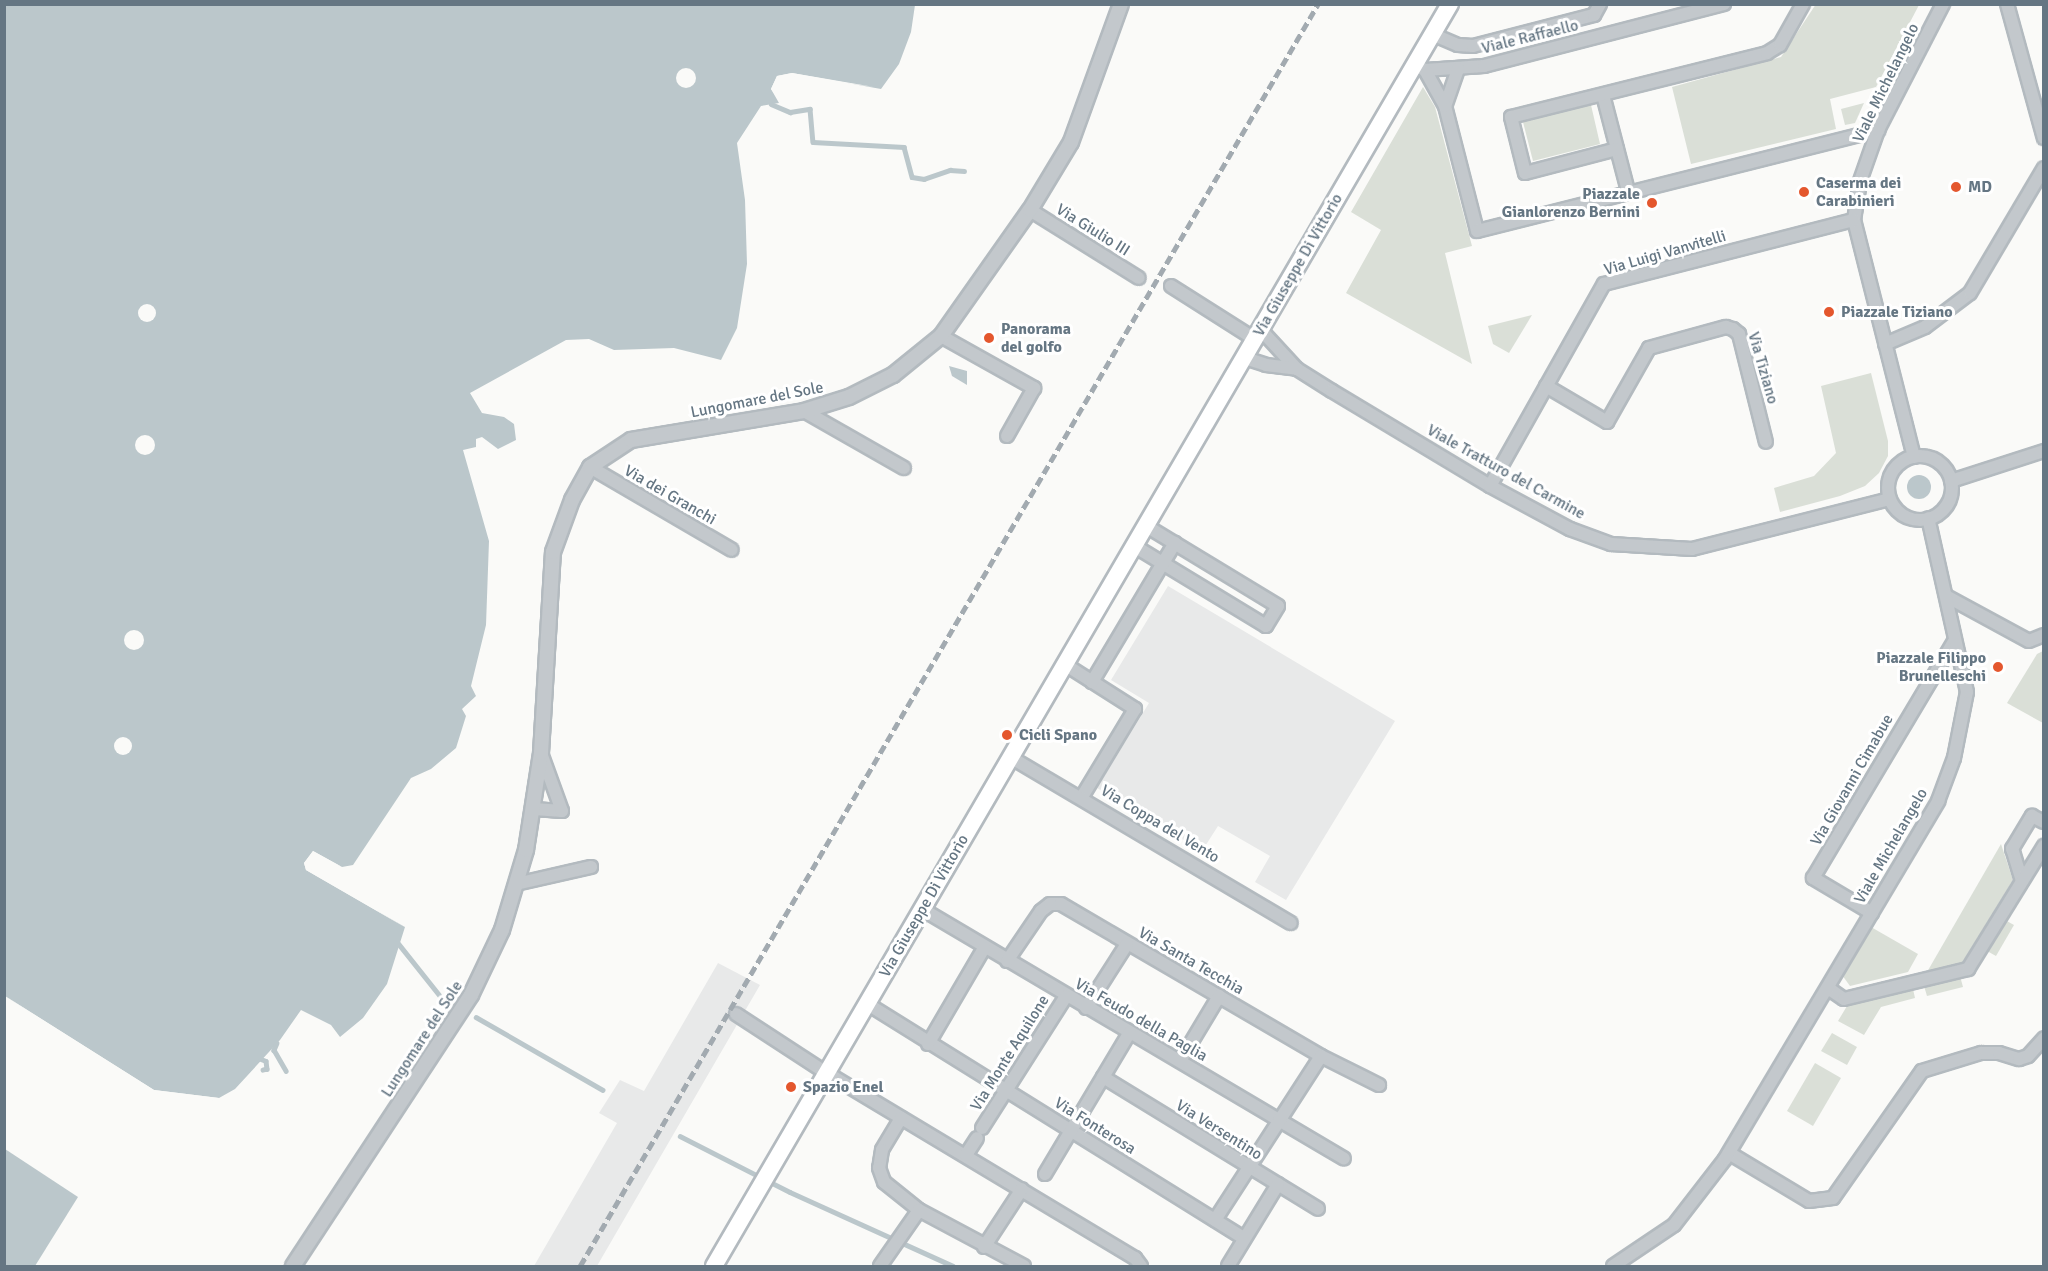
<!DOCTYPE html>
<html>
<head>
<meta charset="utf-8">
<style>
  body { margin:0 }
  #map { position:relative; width:2048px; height:1271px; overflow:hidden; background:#fafaf8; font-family:Signika,sans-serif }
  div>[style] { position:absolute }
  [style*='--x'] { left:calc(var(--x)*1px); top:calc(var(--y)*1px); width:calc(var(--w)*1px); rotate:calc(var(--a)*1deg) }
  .built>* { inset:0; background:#e8e9e9 }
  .green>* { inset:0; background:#dadfd7 }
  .water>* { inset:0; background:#bbc7cb }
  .round { border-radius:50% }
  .pier>* { inset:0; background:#fafaf8 }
  .stream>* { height:4.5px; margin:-2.25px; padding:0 2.25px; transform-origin:2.25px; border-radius:2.25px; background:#bbc7cb }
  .roads { filter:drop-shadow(2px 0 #b3babf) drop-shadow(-2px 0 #b3babf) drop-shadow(0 2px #b3babf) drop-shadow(0 -2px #b3babf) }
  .minor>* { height:12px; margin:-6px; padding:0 6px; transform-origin:6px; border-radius:6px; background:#c3c8cc }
  .minor>.ring { margin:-6px; padding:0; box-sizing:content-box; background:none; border:12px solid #c3c8cc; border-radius:50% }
  .tertiary>* { height:14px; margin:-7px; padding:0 7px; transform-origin:7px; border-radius:7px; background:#c3c8cc }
  .secondary>* { height:16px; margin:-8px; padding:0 8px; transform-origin:8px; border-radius:8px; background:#fff }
  .rail>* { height:4.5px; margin-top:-2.25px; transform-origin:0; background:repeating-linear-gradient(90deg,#a2aab0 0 9px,transparent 0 13.5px) }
  .dots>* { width:16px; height:16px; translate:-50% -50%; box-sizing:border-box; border:3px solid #fff; border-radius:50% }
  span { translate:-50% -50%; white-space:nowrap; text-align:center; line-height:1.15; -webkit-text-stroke:6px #fff; paint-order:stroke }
  .street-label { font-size:16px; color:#657683 }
  .poi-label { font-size:16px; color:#657683; font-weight:700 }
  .left { translate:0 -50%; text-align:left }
  .right { translate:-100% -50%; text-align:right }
  .frame { position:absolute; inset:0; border:6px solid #657683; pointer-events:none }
</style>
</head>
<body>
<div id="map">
  <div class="built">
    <i style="clip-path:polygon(1168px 586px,1395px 721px,1286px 900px,1255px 882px,1270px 856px,1218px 826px,1202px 851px,1097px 788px,1149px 703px,1111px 680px)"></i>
    <i style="clip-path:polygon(718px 963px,760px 985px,597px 1266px,534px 1266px,617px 1123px,599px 1113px,620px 1080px,644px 1091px)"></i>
  </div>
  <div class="green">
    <i style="clip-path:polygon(1816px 4px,1919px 5px,1876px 87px,1830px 99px,1836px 129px,1691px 164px,1672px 87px,1781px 57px)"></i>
    <i style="clip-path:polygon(1423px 87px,1435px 107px,1472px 246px,1445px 253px,1472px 364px,1346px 293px,1381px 230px,1351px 212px)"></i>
    <i style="clip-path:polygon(1864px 103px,1855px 123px,1845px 125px,1841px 109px)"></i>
    <i style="clip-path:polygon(1591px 105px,1600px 144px,1533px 161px,1523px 122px)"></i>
    <i style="clip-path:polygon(1532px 315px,1509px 353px,1493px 344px,1488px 326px)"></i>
    <i style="clip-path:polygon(1871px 373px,1888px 441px,1888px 456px,1879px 473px,1865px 486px,1840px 496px,1780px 512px,1774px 488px,1814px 476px,1836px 453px,1821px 386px)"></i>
    <i style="clip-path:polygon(2043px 651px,2043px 723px,2007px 703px,2037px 654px)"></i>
    <i style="clip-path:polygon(2001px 844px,2013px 880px,1963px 962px,1927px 972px)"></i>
    <i style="clip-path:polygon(2005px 920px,2014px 925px,1996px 956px,1987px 951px)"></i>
    <i style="clip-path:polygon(1871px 927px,1918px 954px,1908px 972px,1850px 986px,1842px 975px)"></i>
    <i style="clip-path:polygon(1960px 976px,1963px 987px,1927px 996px,1924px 986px)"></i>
    <i style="clip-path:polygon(1913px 989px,1915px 998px,1881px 1007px,1864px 1035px,1838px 1021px,1847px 1006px)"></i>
    <i style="clip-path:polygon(1832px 1033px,1857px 1047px,1847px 1065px,1821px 1051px)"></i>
    <i style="clip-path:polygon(1815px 1063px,1841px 1078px,1813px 1126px,1787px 1111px)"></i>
  </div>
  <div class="water">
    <i style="clip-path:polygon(4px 5px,915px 5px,911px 32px,899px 64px,881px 89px,792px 73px,777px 76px,771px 89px,779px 103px,761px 106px,737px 143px,745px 200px,747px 264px,737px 328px,721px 360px,674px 348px,614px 350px,589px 339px,566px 340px,470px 393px,482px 413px,504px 417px,514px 424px,516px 440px,498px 449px,482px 437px,476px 439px,476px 447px,463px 450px,489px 541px,486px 625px,471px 686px,476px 696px,462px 709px,466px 716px,456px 748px,431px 769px,411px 778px,353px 865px,342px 867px,313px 851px,304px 863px,306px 870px,405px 927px,387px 984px,363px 1018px,340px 1037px,331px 1025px,301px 1010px,280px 1040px,235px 1089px,219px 1098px,154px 1090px,5px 996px)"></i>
    <i style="clip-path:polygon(949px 366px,967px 371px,967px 385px,952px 376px)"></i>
    <i class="round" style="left:1907px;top:475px;width:24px;height:24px"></i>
    <i style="clip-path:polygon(5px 1149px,78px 1197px,35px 1266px,5px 1266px)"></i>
  </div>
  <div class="pier">
    <i class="round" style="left:676px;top:68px;width:20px;height:20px"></i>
    <i style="clip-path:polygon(792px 73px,874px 87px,792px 76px,779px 79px,774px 89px,781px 103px,771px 89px,777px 76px)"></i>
    <i class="round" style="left:138px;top:304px;width:18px;height:18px"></i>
    <i class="round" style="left:135px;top:435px;width:20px;height:20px"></i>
    <i class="round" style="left:124px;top:630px;width:20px;height:20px"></i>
    <i class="round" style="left:114px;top:737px;width:18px;height:18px"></i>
    <i style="clip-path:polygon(313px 851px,342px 867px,314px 855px,308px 868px,373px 902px,378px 911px,408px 929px,306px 870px,304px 863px)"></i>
    <i style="clip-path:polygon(5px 996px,154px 1090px,219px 1098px,218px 1101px,152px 1093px)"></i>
  </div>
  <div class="stream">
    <i style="--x:771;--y:104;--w:21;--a:23"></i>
    <i style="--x:790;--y:112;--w:20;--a:-9"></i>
    <i style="--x:810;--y:109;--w:33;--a:85"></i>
    <i style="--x:813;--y:142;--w:91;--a:3.1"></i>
    <i style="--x:904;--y:147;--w:31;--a:75"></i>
    <i style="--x:912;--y:177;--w:12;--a:9"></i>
    <i style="--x:924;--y:179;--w:28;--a:-19"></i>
    <i style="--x:950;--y:170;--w:14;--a:4"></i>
    <i style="--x:398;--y:943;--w:69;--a:51.5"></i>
    <i style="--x:476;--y:1017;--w:146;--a:29.9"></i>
    <i style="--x:277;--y:1043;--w:8;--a:113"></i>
    <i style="--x:274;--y:1050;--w:24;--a:60"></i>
    <i style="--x:261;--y:1059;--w:5;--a:22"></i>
    <i style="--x:266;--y:1061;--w:8;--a:83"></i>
    <i style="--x:267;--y:1069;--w:4;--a:166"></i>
    <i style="--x:680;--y:1136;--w:123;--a:27"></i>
    <i style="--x:790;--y:1192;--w:179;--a:24.4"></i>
  </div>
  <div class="roads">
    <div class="minor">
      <i style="--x:2007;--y:4;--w:139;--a:74.6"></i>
      <i style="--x:1432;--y:34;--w:28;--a:23"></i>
      <i style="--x:1458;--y:45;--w:15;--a:4"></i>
      <i style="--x:1473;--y:46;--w:125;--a:-14.4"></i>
      <i style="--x:1594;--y:15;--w:13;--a:-61"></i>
      <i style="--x:1414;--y:65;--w:12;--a:24"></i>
      <i style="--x:1425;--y:70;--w:59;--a:-3.9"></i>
      <i style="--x:1484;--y:66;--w:248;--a:-14.5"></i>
      <i style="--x:1458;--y:69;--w:39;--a:109"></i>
      <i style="--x:1445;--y:106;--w:129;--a:75.6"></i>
      <i style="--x:1477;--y:231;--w:414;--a:-14.1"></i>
      <i style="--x:1425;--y:70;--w:41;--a:60.9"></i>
      <i style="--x:1603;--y:95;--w:99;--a:75.4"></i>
      <i style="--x:1617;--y:149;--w:95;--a:165.4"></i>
      <i style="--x:1525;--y:173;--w:58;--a:-104"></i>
      <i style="--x:1511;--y:117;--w:264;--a:-14"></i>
      <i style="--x:1767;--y:53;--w:15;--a:-32"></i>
      <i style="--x:1780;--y:45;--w:47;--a:-60.7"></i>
      <i style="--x:1030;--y:210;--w:128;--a:32"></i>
      <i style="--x:1171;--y:286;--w:101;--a:32.4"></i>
      <i style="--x:1261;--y:330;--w:53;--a:47.3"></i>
      <i style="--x:1297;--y:369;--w:41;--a:32.2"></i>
      <i style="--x:1332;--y:391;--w:184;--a:31"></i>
      <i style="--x:1490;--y:486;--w:91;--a:28.3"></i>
      <i style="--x:1570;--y:529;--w:44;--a:20.1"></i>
      <i style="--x:1611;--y:544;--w:81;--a:3.5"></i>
      <i style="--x:1692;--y:549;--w:204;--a:-14.2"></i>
      <i style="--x:941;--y:336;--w:107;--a:29.2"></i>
      <i style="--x:1034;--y:388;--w:55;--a:119.4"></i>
      <i style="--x:1885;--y:344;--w:43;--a:-23"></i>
      <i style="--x:1925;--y:327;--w:56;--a:-37.1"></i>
      <i style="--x:1970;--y:293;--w:145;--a:-59.4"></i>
      <i style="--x:1245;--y:358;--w:22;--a:18"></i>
      <i style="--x:1266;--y:365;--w:31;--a:7"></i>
      <i style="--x:1546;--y:386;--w:71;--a:30.5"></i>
      <i style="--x:1607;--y:422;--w:85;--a:-60.4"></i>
      <i style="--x:1649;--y:348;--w:80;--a:-15.3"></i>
      <i style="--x:1726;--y:327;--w:7;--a:16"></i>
      <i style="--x:1733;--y:329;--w:8;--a:40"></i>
      <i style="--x:1739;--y:334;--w:111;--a:76"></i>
      <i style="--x:804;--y:411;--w:115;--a:29.7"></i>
      <i class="ring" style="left:1888px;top:456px;width:52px;height:52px"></i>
      <i style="--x:1914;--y:457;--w:244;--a:-104.2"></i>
      <i style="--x:1854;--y:220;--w:39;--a:-81"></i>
      <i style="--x:1860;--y:181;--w:54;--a:-70.6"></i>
      <i style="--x:1878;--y:130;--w:142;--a:-62.7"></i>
      <i style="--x:590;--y:467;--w:164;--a:30.3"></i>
      <i style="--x:1951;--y:481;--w:98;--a:-17.9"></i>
      <i style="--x:1490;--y:486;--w:232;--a:-60.6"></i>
      <i style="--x:1604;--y:284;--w:258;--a:-14.4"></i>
      <i style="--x:1136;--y:547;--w:152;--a:31.3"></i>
      <i style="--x:1266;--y:626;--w:23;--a:-59"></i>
      <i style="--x:1278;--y:606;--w:152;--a:-148.7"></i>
      <i style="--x:1946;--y:596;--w:94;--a:28.5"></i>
      <i style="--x:2029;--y:641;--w:16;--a:-22"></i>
      <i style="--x:1066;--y:665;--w:82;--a:32.5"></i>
      <i style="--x:1135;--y:709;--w:103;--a:121.1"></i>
      <i style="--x:1092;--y:682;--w:162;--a:-59.2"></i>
      <i style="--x:1010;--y:757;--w:326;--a:30.6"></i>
      <i style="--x:534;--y:809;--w:28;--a:4"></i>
      <i style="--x:562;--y:811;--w:62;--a:-109.9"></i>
      <i style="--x:2022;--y:881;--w:34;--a:-107"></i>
      <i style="--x:2012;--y:849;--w:39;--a:-59"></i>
      <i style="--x:2032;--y:816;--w:13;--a:27"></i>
      <i style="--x:516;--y:884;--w:77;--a:-12.8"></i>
      <i style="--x:922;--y:909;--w:490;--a:30.6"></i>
      <i style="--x:1872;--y:913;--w:69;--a:-149.3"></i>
      <i style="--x:1813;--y:878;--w:277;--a:-59.2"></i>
      <i style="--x:1007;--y:961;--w:60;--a:-55.8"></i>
      <i style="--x:1041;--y:911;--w:11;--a:-38"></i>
      <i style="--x:1050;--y:904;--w:11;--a:0"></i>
      <i style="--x:1061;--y:904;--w:301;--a:30.3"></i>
      <i style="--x:1321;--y:1056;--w:65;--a:26.6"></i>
      <i style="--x:1828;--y:988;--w:19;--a:35"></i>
      <i style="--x:1844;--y:999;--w:128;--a:-13.6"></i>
      <i style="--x:1968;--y:969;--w:145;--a:-58.3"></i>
      <i style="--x:866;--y:1003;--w:445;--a:31.9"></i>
      <i style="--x:1086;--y:1008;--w:76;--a:-57.4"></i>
      <i style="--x:736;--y:1014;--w:106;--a:33.1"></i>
      <i style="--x:825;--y:1072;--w:362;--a:31"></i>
      <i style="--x:1135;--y:1258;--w:10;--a:53"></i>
      <i style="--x:928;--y:1044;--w:111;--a:-59.7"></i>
      <i style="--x:1180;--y:1061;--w:76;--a:-59"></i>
      <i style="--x:1103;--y:1077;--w:252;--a:31.5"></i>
      <i style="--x:901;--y:1118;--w:37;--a:121"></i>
      <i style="--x:882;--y:1150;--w:18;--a:99"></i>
      <i style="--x:879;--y:1168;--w:15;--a:70"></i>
      <i style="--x:884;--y:1182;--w:45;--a:38.7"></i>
      <i style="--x:919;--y:1210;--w:119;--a:28.1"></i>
      <i style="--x:982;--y:1128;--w:156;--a:-57.5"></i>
      <i style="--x:1729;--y:1153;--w:93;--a:31"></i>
      <i style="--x:1809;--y:1201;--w:24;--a:-7"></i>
      <i style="--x:1833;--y:1198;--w:155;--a:-55"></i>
      <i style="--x:1922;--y:1071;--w:62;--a:-17"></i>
      <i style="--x:1981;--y:1053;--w:18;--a:0"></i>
      <i style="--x:1999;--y:1053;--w:21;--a:17"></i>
      <i style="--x:2019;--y:1059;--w:9;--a:-18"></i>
      <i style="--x:2028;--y:1056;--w:24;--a:-48"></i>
      <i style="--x:966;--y:1155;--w:20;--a:-57"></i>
      <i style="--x:1045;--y:1174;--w:165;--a:-59.1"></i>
      <i style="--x:1215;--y:1220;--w:195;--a:-57.1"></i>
      <i style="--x:984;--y:1247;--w:69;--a:-56.8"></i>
      <i style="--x:880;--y:1266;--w:68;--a:-55.1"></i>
      <i style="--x:1228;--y:1266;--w:96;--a:-58.6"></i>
      <i style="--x:1613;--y:1266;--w:73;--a:-33.9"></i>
      <i style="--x:1674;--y:1225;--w:83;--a:-52.3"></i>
      <i style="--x:1725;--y:1159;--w:417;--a:-59.2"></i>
      <i style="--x:1938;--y:801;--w:46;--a:-69.6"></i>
      <i style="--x:1954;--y:758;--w:67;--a:-78.9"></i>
      <i style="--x:1967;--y:692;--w:178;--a:-102.6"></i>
    </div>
    <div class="tertiary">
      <i style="--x:293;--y:1266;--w:324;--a:-56.7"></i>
      <i style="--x:471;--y:995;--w:72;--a:-64.5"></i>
      <i style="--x:502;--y:930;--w:84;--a:-73.3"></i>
      <i style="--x:526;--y:850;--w:98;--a:-81.2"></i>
      <i style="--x:541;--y:753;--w:201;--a:-86.6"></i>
      <i style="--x:553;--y:552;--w:55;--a:-69.9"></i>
      <i style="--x:572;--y:500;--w:38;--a:-61"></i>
      <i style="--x:590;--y:467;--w:49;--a:-33.4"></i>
      <i style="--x:631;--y:440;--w:175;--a:-9.5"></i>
      <i style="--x:804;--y:411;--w:47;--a:-17.3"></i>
      <i style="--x:849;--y:397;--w:49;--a:-26.6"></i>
      <i style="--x:893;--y:375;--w:62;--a:-39.1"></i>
      <i style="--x:941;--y:336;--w:154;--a:-54.8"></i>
      <i style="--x:1030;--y:210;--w:79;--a:-58.9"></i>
      <i style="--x:1071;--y:142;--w:147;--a:-70.1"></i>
    </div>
    <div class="secondary">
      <i style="--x:714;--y:1266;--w:1461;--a:-59.75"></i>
    </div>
  </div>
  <div class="rail">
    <i style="--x:580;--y:1266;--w:1462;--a:-59.68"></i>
  </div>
  <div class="dots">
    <i style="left:1956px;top:187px;background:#e4572e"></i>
    <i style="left:1804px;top:192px;background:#e4572e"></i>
    <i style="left:1652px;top:203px;background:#e4572e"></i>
    <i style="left:1829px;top:312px;background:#e4572e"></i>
    <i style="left:989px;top:338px;background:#e4572e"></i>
    <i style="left:1998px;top:667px;background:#e4572e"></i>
    <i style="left:1007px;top:735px;background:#e4572e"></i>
    <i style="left:791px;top:1087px;background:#e4572e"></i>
  </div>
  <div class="street-label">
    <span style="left:1530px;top:37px;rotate:-14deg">Viale Raffaello</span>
    <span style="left:1886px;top:83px;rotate:-64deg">Viale Michelangelo</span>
    <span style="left:1093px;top:230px;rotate:32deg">Via Giulio III</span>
    <span style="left:1665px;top:253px;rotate:-16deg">Via Luigi Vanvitelli</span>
    <span style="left:1298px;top:265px;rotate:-60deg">Via Giuseppe Di Vittorio</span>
    <span style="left:1763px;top:368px;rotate:74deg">Via Tiziano</span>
    <span style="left:757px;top:400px;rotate:-11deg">Lungomare del Sole</span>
    <span style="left:1506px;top:472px;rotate:29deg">Viale Tratturo del Carmine</span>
    <span style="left:670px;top:495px;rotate:30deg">Via dei Granchi</span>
    <span style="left:1852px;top:780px;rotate:-60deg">Via Giovanni Cimabue</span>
    <span style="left:1160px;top:824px;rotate:31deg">Via Coppa del Vento</span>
    <span style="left:1891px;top:846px;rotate:-60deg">Viale Michelangelo</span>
    <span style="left:924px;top:906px;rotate:-60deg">Via Giuseppe Di Vittorio</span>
    <span style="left:1191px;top:961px;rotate:30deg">Via Santa Tecchia</span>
    <span style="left:1141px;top:1020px;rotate:30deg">Via Feudo della Paglia</span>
    <span style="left:422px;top:1039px;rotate:-57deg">Lungomare del Sole</span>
    <span style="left:1010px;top:1053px;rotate:-58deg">Via Monte Aquilone</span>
    <span style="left:1095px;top:1126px;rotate:32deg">Via Fonterosa</span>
    <span style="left:1219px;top:1130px;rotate:32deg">Via Versentino</span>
  </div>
  <div class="poi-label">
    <span class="left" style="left:1816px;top:192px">Caserma dei<br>Carabinieri</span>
    <span class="left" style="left:1968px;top:187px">MD</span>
    <span class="right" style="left:1640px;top:203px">Piazzale<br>Gianlorenzo Bernini</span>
    <span class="left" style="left:1841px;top:312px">Piazzale Tiziano</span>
    <span class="left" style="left:1001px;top:338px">Panorama<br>del golfo</span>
    <span class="right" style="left:1986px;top:667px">Piazzale Filippo<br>Brunelleschi</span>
    <span class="left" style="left:1019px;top:735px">Cicli Spano</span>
    <span class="left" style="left:803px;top:1087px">Spazio Enel</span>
  </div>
  <div class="frame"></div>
</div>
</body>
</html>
